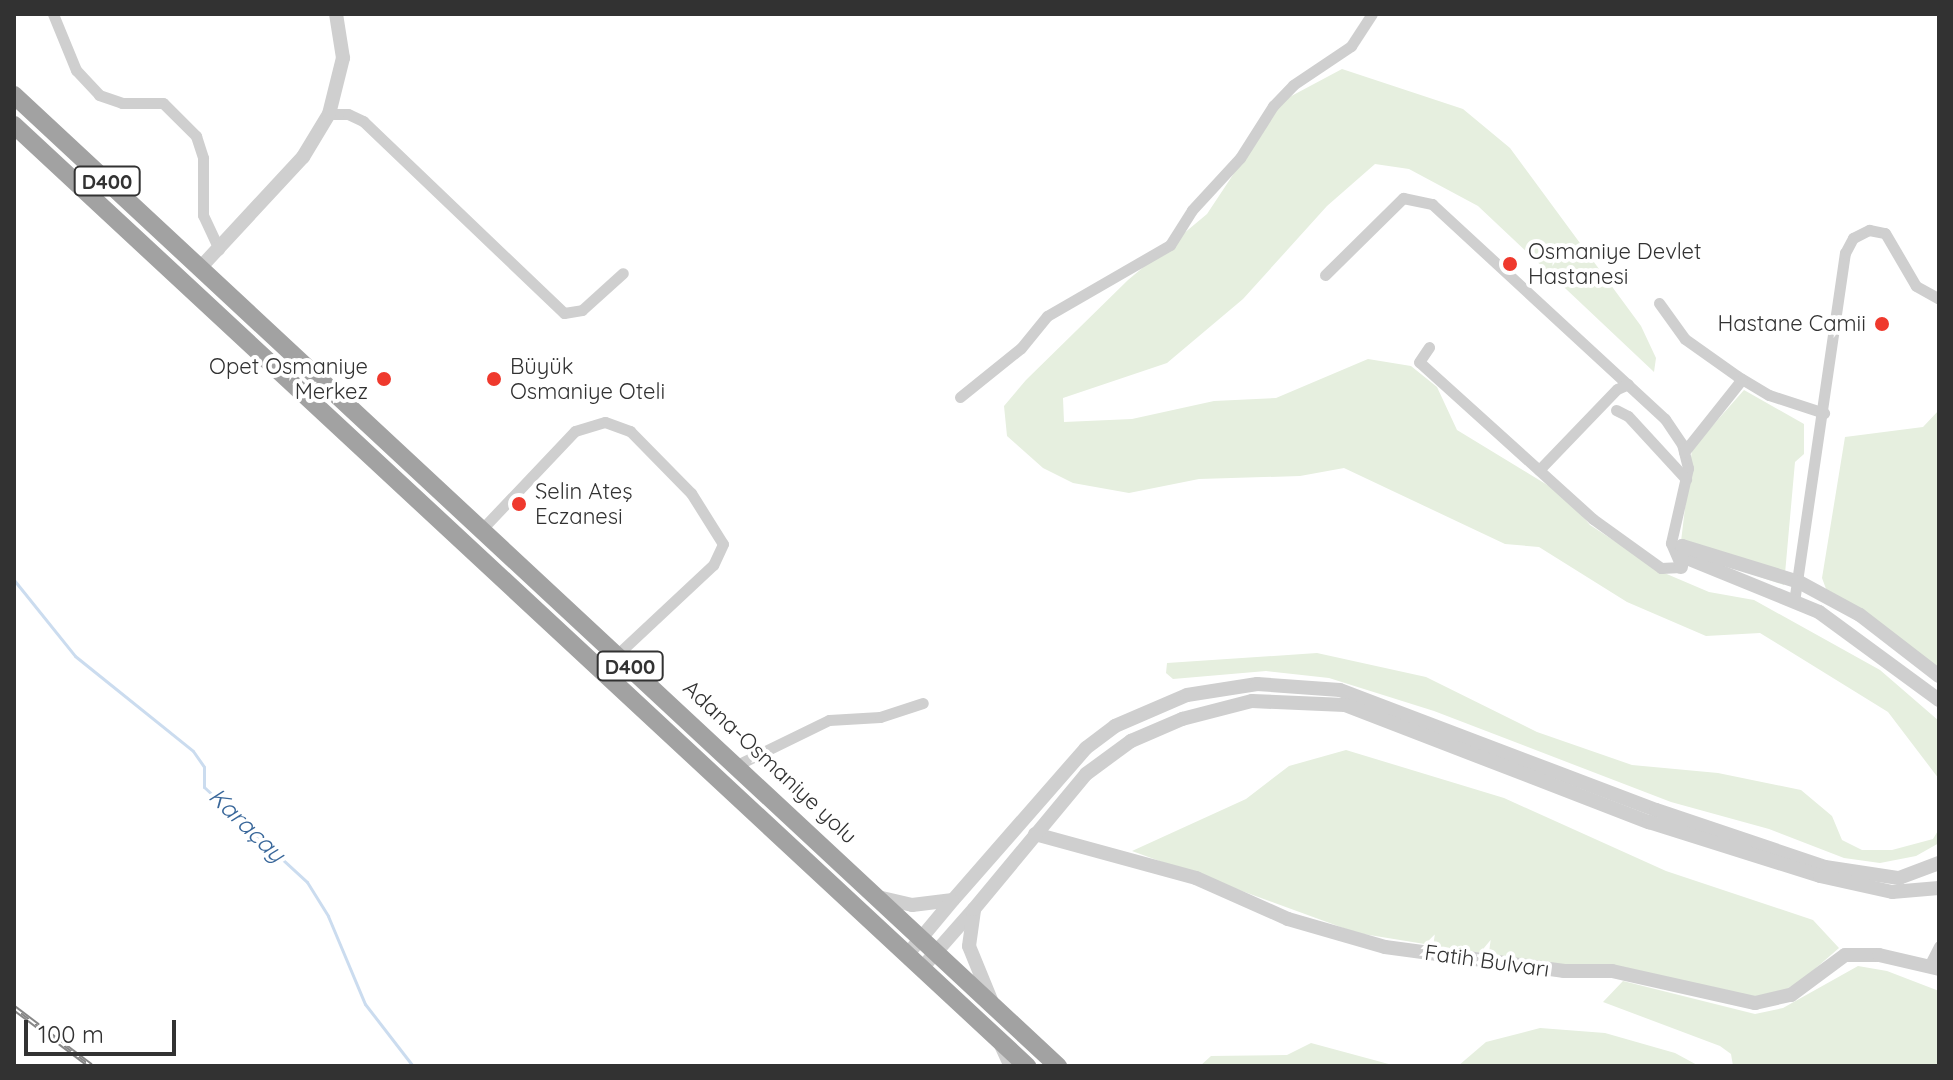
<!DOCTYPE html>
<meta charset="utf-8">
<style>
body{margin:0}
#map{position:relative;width:1953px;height:1080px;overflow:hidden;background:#fff;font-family:Quicksand,sans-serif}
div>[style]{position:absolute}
.green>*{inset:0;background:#e6efdf}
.stream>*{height:3px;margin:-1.5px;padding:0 1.5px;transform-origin:1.5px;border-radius:1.5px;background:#cbdcef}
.minor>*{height:11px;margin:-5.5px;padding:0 5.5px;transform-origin:5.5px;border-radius:5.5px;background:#cfcfcf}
.tertiary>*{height:14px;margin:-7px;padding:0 7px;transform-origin:7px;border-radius:7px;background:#cfcfcf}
.trunk>*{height:18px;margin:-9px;padding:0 9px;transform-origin:9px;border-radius:9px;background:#a2a2a2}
.rail>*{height:6px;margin-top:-3px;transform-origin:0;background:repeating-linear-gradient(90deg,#fff 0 9px,#878787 0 18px);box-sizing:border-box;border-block:2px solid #878787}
.dots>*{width:22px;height:22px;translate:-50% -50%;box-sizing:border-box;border:4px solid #fff;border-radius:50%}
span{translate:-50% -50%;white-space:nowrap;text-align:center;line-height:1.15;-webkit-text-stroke:8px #fff;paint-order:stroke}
.shield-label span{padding:2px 6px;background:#fff;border:2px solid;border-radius:6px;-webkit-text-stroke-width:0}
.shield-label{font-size:20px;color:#323232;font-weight:700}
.poi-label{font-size:22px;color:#323232}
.left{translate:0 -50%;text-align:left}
.right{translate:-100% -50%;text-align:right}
.street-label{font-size:22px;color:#323232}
.water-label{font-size:24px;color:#39679a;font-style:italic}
.frame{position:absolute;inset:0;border:16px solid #323232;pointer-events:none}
.scale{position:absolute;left:24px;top:1020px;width:152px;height:36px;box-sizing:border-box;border:4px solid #323232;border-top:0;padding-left:10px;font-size:24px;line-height:28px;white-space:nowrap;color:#323232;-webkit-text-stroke:6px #fff;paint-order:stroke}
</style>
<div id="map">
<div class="green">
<div style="clip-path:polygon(1342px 69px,1463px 109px,1510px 148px,1641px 326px,1656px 358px,1654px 372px,1478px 206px,1409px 169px,1375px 164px,1327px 206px,1243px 299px,1167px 363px,1063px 398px,1064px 422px,1132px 419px,1214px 401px,1276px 398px,1368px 359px,1411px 366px,1437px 387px,1457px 430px,1567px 497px,1590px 525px,1662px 572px,1709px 592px,1754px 600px,1880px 670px,1939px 721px,1939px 779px,1888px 712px,1760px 633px,1706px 636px,1627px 602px,1539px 547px,1505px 544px,1344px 468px,1300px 476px,1199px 479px,1129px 493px,1073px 483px,1043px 468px,1007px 436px,1004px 406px,1026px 380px,1128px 280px,1207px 214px,1282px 101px)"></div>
<div style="clip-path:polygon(1744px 390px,1804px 424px,1804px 454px,1795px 462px,1784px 585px,1680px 550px,1692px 449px)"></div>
<div style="clip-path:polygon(1939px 410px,1939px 671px,1829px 597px,1822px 578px,1845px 437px,1923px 427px)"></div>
<div style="clip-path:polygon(1317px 653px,1426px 677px,1537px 732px,1632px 765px,1718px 773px,1801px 790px,1832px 816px,1842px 840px,1862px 850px,1892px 850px,1933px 839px,1939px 829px,1939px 843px,1916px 856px,1880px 863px,1844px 858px,1769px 829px,1671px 802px,1434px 711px,1329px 678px,1266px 671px,1173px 679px,1166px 673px,1167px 663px)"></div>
<div style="clip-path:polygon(1346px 750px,1504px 798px,1666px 871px,1813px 920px,1839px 948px,1801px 981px,1767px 1000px,1357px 933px,1132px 851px,1246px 799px,1289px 766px)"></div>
<div style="clip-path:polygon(1858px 966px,1887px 971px,1939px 991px,1939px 1066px,1733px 1066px,1731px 1054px,1720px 1046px,1603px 1002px,1623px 981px,1755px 1014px,1783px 1008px)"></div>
<div style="clip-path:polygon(1540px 1028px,1605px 1033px,1675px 1053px,1699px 1066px,1458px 1066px,1486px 1042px)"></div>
<div style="clip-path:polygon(1311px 1043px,1396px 1066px,1200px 1066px,1211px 1056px,1287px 1055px)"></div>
</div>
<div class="stream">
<div style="left:14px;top:580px;width:97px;rotate:51.2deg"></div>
<div style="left:75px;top:656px;width:151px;rotate:38.8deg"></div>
<div style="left:193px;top:751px;width:19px;rotate:55deg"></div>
<div style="left:204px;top:767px;width:20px;rotate:90deg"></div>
<div style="left:204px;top:787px;width:140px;rotate:42.7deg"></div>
<div style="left:307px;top:882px;width:40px;rotate:58deg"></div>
<div style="left:328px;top:916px;width:95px;rotate:67.2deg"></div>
<div style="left:365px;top:1004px;width:78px;rotate:52.3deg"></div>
</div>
<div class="minor">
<div style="left:53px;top:14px;width:61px;rotate:67.7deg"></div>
<div style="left:76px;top:70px;width:34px;rotate:47deg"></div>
<div style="left:99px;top:95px;width:24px;rotate:19deg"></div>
<div style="left:122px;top:103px;width:41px"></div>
<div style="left:163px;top:103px;width:47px;rotate:45deg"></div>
<div style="left:196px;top:136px;width:23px;rotate:72deg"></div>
<div style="left:203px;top:158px;width:57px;rotate:90deg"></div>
<div style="left:203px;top:215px;width:38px;rotate:65deg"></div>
<div style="left:329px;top:114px;width:19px"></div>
<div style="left:348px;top:114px;width:17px;rotate:25deg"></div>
<div style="left:363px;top:121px;width:278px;rotate:43.7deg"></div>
<div style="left:564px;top:313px;width:18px;rotate:-9deg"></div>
<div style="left:582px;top:310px;width:55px;rotate:-42.1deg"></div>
<div style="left:1325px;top:275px;width:110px;rotate:-44.6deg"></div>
<div style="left:1403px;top:198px;width:30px;rotate:12deg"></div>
<div style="left:1432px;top:204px;width:317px;rotate:42.7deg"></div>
<div style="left:1665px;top:419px;width:30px;rotate:56deg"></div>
<div style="left:1682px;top:444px;width:25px;rotate:76deg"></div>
<div style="left:1688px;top:468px;width:77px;rotate:102.8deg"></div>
<div style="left:1671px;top:543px;width:26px;rotate:67deg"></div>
<div style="left:1681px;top:567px;width:20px;rotate:177deg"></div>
<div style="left:1661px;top:568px;width:84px;rotate:-144.2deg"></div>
<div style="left:1593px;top:519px;width:234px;rotate:-137.9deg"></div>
<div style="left:1419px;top:362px;width:18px;rotate:-56deg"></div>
<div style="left:1659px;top:303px;width:44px;rotate:54.2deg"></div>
<div style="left:1685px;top:339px;width:64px;rotate:35.4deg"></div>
<div style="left:1737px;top:376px;width:37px;rotate:31deg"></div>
<div style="left:1769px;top:395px;width:58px;rotate:18.1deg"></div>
<div style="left:960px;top:397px;width:78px;rotate:-38.8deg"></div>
<div style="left:1021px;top:348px;width:41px;rotate:-50.9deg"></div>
<div style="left:1047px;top:316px;width:142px;rotate:-30deg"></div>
<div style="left:1170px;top:245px;width:41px;rotate:-57.8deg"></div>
<div style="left:1192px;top:210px;width:71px;rotate:-47.3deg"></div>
<div style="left:1240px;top:158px;width:62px;rotate:-57.6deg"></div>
<div style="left:1273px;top:106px;width:29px;rotate:-46deg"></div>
<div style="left:1293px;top:85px;width:70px;rotate:-33.9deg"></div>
<div style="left:1351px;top:46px;width:38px;rotate:-57deg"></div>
<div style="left:1616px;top:410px;width:13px;rotate:27deg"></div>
<div style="left:1628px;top:416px;width:86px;rotate:47.4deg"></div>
<div style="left:1684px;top:452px;width:93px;rotate:-51.5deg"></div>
<div style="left:1539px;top:470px;width:112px;rotate:-46.1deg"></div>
<div style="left:1617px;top:389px;width:12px;rotate:-24deg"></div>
<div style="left:482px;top:529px;width:135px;rotate:-46.5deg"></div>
<div style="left:575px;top:431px;width:31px;rotate:-17deg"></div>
<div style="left:605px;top:422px;width:27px;rotate:20deg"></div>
<div style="left:630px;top:431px;width:87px;rotate:45.5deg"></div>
<div style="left:691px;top:493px;width:60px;rotate:57.9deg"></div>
<div style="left:723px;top:544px;width:23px;rotate:115deg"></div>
<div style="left:713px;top:565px;width:130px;rotate:136.9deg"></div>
<div style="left:1794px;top:602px;width:353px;rotate:-81.7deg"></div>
<div style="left:1845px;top:253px;width:17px;rotate:-62deg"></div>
<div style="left:1853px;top:238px;width:18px;rotate:-27deg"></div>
<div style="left:1869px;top:230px;width:16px;rotate:11deg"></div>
<div style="left:1885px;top:233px;width:61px;rotate:59.7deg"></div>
<div style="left:1916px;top:286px;width:26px;rotate:29deg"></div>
<div style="left:737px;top:765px;width:102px;rotate:-26.1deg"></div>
<div style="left:829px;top:720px;width:51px;rotate:-3.4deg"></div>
<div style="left:880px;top:717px;width:45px;rotate:-18deg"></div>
<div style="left:1930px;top:964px;width:20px;rotate:-63deg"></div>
<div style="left:999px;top:1045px;width:23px;rotate:65deg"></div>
</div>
<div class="tertiary">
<div style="left:201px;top:267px;width:150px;rotate:-47.2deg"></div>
<div style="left:303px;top:157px;width:50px;rotate:-58.8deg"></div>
<div style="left:329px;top:114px;width:58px;rotate:-76deg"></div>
<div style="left:343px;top:58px;width:45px;rotate:-99deg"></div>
<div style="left:1681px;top:563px;width:7px;rotate:-82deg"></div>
<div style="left:1682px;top:556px;width:148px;rotate:22.2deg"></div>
<div style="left:1819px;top:612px;width:149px;rotate:36.3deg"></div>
<div style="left:1681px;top:567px;width:21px;rotate:-87deg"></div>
<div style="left:1682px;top:546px;width:122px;rotate:17.1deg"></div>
<div style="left:1799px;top:582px;width:69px;rotate:28.4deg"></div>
<div style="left:1860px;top:615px;width:100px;rotate:37.7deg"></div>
<div style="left:1035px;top:834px;width:167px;rotate:15.3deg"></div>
<div style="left:1196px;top:878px;width:101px;rotate:24deg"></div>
<div style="left:1288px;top:919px;width:101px;rotate:16.1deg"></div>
<div style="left:1385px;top:947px;width:181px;rotate:7.6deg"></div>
<div style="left:1564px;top:971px;width:48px"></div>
<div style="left:1612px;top:971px;width:147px;rotate:12.6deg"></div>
<div style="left:1755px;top:1003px;width:37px;rotate:-13deg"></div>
<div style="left:1791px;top:995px;width:67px;rotate:-36.5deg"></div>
<div style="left:1845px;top:955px;width:34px"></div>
<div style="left:1879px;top:955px;width:62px;rotate:13.1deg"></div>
<div style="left:882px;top:898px;width:31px;rotate:13deg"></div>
<div style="left:912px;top:905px;width:41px;rotate:-7deg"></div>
<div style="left:953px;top:900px;width:202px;rotate:-48.8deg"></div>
<div style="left:1086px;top:748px;width:36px;rotate:-37deg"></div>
<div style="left:1115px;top:726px;width:78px;rotate:-23.3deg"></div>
<div style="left:1187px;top:695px;width:71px;rotate:-8.9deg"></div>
<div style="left:1257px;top:684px;width:83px;rotate:4.1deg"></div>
<div style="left:1340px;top:690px;width:338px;rotate:20.8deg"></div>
<div style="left:1656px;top:810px;width:178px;rotate:18.6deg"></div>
<div style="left:1825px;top:867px;width:75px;rotate:8.5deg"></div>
<div style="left:1899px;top:878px;width:43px;rotate:-20.6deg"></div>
<div style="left:907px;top:955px;width:70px;rotate:-50.2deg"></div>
<div style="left:922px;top:968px;width:79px;rotate:-48.6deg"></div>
<div style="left:991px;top:1000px;width:58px;rotate:-112.2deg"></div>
<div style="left:969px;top:946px;width:37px;rotate:-82deg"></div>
<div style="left:974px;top:909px;width:175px;rotate:-50.3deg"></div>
<div style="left:1086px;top:774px;width:56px;rotate:-36.3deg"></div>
<div style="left:1131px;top:741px;width:56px;rotate:-23.3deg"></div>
<div style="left:1182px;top:719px;width:72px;rotate:-14.4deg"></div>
<div style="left:1252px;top:701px;width:93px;rotate:2.5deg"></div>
<div style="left:1345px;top:705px;width:326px;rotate:21.1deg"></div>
<div style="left:1649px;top:822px;width:179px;rotate:17.5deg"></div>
<div style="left:1820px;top:876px;width:74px;rotate:12.5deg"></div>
<div style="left:1892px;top:892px;width:47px;rotate:-4.9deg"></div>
</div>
<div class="trunk">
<div style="left:14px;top:95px;width:1426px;rotate:42.93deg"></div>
<div style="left:14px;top:125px;width:1383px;rotate:42.89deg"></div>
</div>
<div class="rail">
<div style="left:14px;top:1008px;width:96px;rotate:37deg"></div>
</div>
<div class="dots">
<div style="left:1510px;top:264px;background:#ef392d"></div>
<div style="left:1882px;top:324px;background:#ef392d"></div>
<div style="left:384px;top:379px;background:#ef392d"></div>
<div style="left:494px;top:379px;background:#ef392d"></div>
<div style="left:519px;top:504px;background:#ef392d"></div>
</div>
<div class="shield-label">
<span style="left:107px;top:181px">D400</span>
<span style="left:630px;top:666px">D400</span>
</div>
<div class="poi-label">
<span class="left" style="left:1528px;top:264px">Osmaniye Devlet<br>Hastanesi</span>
<span class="right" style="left:1866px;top:324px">Hastane Camii</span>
<span class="right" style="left:368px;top:379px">Opet Osmaniye<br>Merkez</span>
<span class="left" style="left:510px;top:379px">Büyük<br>Osmaniye Oteli</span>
<span class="left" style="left:535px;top:504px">Selin Ateş<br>Eczanesi</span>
</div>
<div class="street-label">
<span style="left:770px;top:762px;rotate:43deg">Adana-Osmaniye yolu</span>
<span style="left:1487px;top:961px;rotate:8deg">Fatih Bulvarı</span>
</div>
<div class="water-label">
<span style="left:247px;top:825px;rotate:44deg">Karaçay</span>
</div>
<div class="frame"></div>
<div class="scale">100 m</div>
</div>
